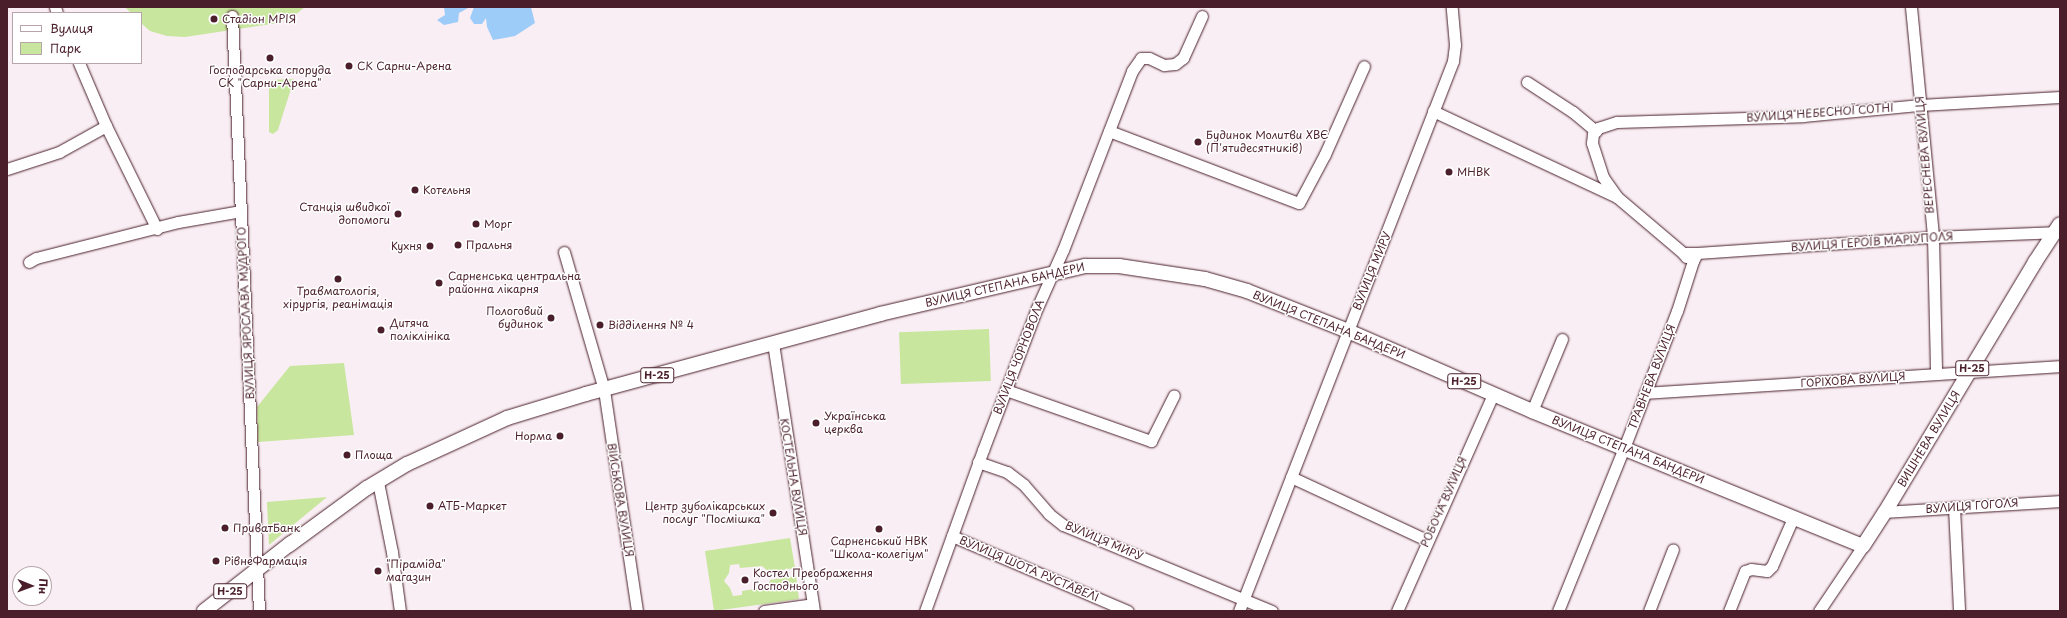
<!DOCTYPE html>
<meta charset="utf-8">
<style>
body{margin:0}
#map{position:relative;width:2067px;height:618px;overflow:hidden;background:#f9eef3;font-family:"Playpen Sans",sans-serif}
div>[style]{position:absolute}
.green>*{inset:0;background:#c8e69e;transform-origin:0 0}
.water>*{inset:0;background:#9eccf9}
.roads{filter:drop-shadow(0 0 1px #4a1f2b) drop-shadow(0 0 1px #4a1f2b)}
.minor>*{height:11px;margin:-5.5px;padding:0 5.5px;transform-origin:5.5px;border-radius:5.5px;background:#fff}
.major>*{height:14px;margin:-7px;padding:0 7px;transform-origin:7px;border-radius:7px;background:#fff}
.dots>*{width:11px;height:11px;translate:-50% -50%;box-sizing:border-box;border:2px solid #fff;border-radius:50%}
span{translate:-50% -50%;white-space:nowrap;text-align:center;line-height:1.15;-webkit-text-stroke:3px #fff;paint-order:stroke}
.shield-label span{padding:1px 3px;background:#fff;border:1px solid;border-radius:3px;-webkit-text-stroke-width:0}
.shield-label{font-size:10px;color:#4a1f2b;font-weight:700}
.poi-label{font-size:11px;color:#4a1f2b}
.left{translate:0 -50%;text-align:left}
.right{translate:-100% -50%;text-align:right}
.street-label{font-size:11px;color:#4a1f2b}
.frame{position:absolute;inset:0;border:8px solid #4a1f2b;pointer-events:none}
.legend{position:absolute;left:12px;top:12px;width:130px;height:52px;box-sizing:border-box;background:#fff;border:1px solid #b7a5aa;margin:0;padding:5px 7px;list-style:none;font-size:12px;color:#4a1f2b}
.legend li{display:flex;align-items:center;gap:8px;height:20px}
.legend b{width:20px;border:1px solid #b7a5aa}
.north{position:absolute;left:12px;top:566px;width:40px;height:40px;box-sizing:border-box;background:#fff;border:1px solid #b7a5aa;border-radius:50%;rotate:91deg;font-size:11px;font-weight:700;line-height:16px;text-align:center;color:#4a1f2b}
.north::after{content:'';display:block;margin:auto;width:14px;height:18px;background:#4a1f2b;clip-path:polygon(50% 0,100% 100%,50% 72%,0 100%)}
</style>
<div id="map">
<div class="green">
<div style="clip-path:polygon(125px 7px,305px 7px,295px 15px,278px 23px,185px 37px,167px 36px,150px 31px,141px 23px,141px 13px,131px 13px)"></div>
<div style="clip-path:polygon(294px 79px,278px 130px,273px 134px,269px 132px,269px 80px)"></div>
<div style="left:989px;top:329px;width:52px;height:90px;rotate:88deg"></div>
<div style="clip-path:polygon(344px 363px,354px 435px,258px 442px,257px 407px,290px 366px)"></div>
<div style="clip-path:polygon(327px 497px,269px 545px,267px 502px)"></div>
<div style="clip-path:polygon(790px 538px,795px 568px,769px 572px,762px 566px,740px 568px,739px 564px,730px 565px,729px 573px,724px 581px,730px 588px,733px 596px,742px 595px,742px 591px,768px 587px,770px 580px,796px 576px,799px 599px,714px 611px,705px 551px)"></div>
</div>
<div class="water">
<div style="clip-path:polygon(444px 7px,470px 7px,459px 13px,458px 22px,444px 25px,437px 20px,445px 15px)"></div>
<div style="clip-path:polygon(474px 7px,531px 7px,535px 23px,515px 36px,493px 40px,487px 27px,486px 18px,482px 24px,474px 24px,470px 18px)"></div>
</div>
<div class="roads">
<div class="minor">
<div style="left:55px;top:7px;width:6px;rotate:72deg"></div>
<div style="left:1911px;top:7px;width:231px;rotate:84.5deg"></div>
<div style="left:1933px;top:237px;width:137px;rotate:88.7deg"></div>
<div style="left:232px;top:16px;width:596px;rotate:87.4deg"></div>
<div style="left:79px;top:63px;width:69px;rotate:66.8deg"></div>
<div style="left:106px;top:126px;width:115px;rotate:63.7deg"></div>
<div style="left:1527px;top:82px;width:55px;rotate:33.1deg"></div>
<div style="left:1573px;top:112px;width:30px;rotate:40deg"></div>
<div style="left:1433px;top:111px;width:203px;rotate:25.1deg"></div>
<div style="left:1617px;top:197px;width:87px;rotate:40.3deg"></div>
<div style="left:1683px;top:253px;width:5px;rotate:53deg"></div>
<div style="left:1109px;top:131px;width:203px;rotate:20.8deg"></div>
<div style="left:1299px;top:203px;width:55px;rotate:-62deg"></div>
<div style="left:1325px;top:154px;width:96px;rotate:-66.1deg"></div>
<div style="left:7px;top:169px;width:55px;rotate:-18.1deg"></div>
<div style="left:59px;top:152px;width:54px;rotate:-29deg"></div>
<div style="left:1617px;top:197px;width:24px;rotate:-125deg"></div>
<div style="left:1603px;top:177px;width:36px;rotate:-108deg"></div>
<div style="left:1592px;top:143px;width:9px;rotate:-84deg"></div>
<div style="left:1593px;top:134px;width:8px;rotate:-50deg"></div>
<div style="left:1598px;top:128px;width:20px;rotate:-18deg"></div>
<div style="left:1617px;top:122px;width:186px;rotate:-1.8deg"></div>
<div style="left:1803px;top:116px;width:118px;rotate:-5.4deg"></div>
<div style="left:1920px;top:105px;width:140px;rotate:-3.3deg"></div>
<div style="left:564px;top:252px;width:144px;rotate:73.8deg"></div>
<div style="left:604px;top:390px;width:223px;rotate:81.5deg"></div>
<div style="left:1683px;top:253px;width:14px"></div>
<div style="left:1697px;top:253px;width:237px;rotate:-3.9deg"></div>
<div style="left:1933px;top:237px;width:127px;rotate:-2.3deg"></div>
<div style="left:29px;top:262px;width:8px;rotate:-30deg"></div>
<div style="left:36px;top:258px;width:146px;rotate:-14.2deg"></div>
<div style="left:178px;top:222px;width:64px;rotate:-9.9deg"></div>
<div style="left:773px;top:343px;width:271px;rotate:81.3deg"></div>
<div style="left:1006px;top:390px;width:154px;rotate:19.4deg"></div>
<div style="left:1151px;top:441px;width:51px;rotate:-63.4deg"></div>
<div style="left:1645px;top:393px;width:416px;rotate:-3.7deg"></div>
<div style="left:1532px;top:411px;width:78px;rotate:-67.4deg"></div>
<div style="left:978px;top:462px;width:31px;rotate:19deg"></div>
<div style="left:1007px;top:472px;width:21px;rotate:37deg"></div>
<div style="left:1024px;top:485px;width:38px;rotate:49deg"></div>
<div style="left:1049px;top:514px;width:18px;rotate:38deg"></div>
<div style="left:1063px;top:525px;width:226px;rotate:22.4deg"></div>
<div style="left:1291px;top:477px;width:150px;rotate:24.9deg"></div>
<div style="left:378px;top:482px;width:71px;rotate:78.7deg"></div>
<div style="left:392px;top:552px;width:60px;rotate:82.3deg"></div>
<div style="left:1954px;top:507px;width:104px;rotate:87.2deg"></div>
<div style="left:1885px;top:512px;width:175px;rotate:-3.6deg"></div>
<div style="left:952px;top:536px;width:191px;rotate:23.1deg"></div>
<div style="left:764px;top:611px;width:49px;rotate:-8.1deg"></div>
<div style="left:925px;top:611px;width:171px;rotate:-70.2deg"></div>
<div style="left:983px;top:450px;width:152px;rotate:-69.2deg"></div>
<div style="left:1037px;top:308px;width:64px;rotate:-65.9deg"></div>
<div style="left:1063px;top:250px;width:192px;rotate:-68.9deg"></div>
<div style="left:1132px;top:71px;width:16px;rotate:-55deg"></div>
<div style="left:1141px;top:58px;width:8px"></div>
<div style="left:1149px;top:58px;width:17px;rotate:25deg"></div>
<div style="left:1164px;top:65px;width:11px;rotate:-5deg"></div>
<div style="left:1175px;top:64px;width:10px;rotate:-37deg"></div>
<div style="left:1183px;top:58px;width:46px;rotate:-65.7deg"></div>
<div style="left:1239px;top:611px;width:590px;rotate:-68.74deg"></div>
<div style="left:1453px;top:61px;width:16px;rotate:-83deg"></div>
<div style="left:1455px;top:45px;width:38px;rotate:-95deg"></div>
<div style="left:1397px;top:611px;width:237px;rotate:-66.1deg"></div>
<div style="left:1558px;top:611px;width:176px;rotate:-68deg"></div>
<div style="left:1624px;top:448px;width:147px;rotate:-68.9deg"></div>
<div style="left:1677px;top:311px;width:52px;rotate:-72.3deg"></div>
<div style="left:1693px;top:261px;width:9px;rotate:-63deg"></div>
<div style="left:1649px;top:611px;width:66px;rotate:-68.8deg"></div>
<div style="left:1729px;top:611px;width:43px;rotate:-68.2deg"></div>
<div style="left:1745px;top:571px;width:6px;rotate:-18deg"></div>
<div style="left:1751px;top:569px;width:16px;rotate:7deg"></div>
<div style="left:1767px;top:571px;width:7px;rotate:-45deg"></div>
<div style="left:1772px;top:566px;width:52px;rotate:-66.4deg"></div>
<div style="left:1819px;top:611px;width:78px;rotate:-55.9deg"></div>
</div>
<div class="major">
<div style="left:289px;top:545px;width:97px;rotate:-36.2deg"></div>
<div style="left:367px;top:488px;width:47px;rotate:-31deg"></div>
<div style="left:407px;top:464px;width:110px;rotate:-24.7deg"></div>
<div style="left:507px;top:418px;width:83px;rotate:-16.9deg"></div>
<div style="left:586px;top:394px;width:305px;rotate:-15.2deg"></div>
<div style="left:880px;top:314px;width:211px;rotate:-13.2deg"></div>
<div style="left:1085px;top:266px;width:34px"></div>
<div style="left:1119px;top:266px;width:87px;rotate:8.6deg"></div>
<div style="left:1205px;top:279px;width:44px;rotate:15.9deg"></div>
<div style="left:1247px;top:291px;width:109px;rotate:21.6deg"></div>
<div style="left:1348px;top:331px;width:201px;rotate:23.5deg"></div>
<div style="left:1532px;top:411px;width:357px;rotate:22.2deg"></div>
<div style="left:1863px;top:546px;width:40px;rotate:-57.1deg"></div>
<div style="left:1885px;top:512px;width:292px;rotate:-59deg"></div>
<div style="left:2035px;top:262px;width:45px;rotate:-56.7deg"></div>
<div style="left:204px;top:611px;width:110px;rotate:-38deg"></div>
</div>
</div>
<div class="dots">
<div style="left:214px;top:19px;background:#4a1f2b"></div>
<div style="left:270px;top:58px;background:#4a1f2b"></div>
<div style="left:349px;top:66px;background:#4a1f2b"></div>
<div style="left:1198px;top:142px;background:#4a1f2b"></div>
<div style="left:1449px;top:172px;background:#4a1f2b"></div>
<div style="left:415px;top:190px;background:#4a1f2b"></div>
<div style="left:398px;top:214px;background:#4a1f2b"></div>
<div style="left:476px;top:224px;background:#4a1f2b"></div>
<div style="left:458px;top:245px;background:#4a1f2b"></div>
<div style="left:430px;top:246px;background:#4a1f2b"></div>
<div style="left:338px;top:279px;background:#4a1f2b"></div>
<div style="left:439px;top:283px;background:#4a1f2b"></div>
<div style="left:551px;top:318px;background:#4a1f2b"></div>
<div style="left:600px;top:325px;background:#4a1f2b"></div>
<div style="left:381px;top:330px;background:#4a1f2b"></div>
<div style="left:816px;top:423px;background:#4a1f2b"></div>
<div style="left:560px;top:436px;background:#4a1f2b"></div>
<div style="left:347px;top:455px;background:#4a1f2b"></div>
<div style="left:430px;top:506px;background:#4a1f2b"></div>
<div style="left:773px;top:513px;background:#4a1f2b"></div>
<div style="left:225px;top:528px;background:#4a1f2b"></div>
<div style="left:879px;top:529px;background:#4a1f2b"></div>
<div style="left:216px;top:561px;background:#4a1f2b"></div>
<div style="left:378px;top:571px;background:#4a1f2b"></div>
<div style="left:745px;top:580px;background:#4a1f2b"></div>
</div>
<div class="shield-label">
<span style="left:1972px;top:368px">Н-25</span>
<span style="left:657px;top:375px">Н-25</span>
<span style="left:1464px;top:381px">Н-25</span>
<span style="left:230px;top:591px">Н-25</span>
</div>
<div class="poi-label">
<span class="left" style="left:222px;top:19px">Стадіон МРІЯ</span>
<span class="left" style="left:357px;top:66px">СК Сарни-Арена</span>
<span style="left:270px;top:77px">Господарська споруда<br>СК "Сарни-Арена"</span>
<span class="left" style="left:1206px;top:142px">Будинок Молитви ХВЄ<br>(П'ятидесятників)</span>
<span class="left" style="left:1457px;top:172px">МНВК</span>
<span class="left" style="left:423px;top:190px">Котельня</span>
<span class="right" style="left:390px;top:214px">Станція швидкої<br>допомоги</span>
<span class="left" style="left:484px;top:224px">Морг</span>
<span class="left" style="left:466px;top:245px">Пральня</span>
<span class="right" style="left:422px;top:246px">Кухня</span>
<span class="left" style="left:448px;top:283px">Сарненська центральна<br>районна лікарня</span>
<span style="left:338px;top:298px">Травматологія,<br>хірургія, реанімація</span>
<span class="right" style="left:543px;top:318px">Пологовий<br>будинок</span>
<span class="left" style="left:390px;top:330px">Дитяча<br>поліклініка</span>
<span class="left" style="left:608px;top:325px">Відділення № 4</span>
<span class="left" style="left:824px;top:423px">Українська<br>церква</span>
<span class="right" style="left:552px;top:436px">Норма</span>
<span class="left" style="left:355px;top:455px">Площа</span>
<span class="left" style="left:438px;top:506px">АТБ-Маркет</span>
<span class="right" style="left:765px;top:513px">Центр зуболікарських<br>послуг "Посмішка"</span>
<span class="left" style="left:233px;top:528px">ПриватБанк</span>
<span style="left:879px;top:548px">Сарненський НВК<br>"Школа-колегіум"</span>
<span class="left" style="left:224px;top:561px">РівнеФармація</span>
<span class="left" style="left:386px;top:571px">"Піраміда"<br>магазин</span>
<span class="left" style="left:753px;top:580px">Костел Преображення<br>Господнього</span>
</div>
<div class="street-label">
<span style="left:1820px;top:113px;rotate:-4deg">ВУЛИЦЯ НЕБЕСНОЇ СОТНІ</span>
<span style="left:1925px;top:155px;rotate:-95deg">ВЕРЕСНЕВА ВУЛИЦЯ</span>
<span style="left:1872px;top:242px;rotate:-4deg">ВУЛИЦЯ ГЕРОЇВ МАРІУПОЛЯ</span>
<span style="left:1372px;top:271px;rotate:-68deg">ВУЛИЦЯ МИРУ</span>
<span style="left:1005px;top:285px;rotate:-13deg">ВУЛИЦЯ СТЕПАНА БАНДЕРИ</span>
<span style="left:246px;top:313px;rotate:-93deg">ВУЛИЦЯ ЯРОСЛАВА МУДРОГО</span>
<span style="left:1329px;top:325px;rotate:22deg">ВУЛИЦЯ СТЕПАНА БАНДЕРИ</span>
<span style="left:1019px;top:357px;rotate:-69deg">ВУЛИЦЯ ЧОРНОВОЛА</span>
<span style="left:1652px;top:377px;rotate:-69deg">ТРАВНЕВА ВУЛИЦЯ</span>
<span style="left:1853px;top:380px;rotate:-4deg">ГОРІХОВА ВУЛИЦЯ</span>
<span style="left:1929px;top:439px;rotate:-59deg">ВИШНЕВА ВУЛИЦЯ</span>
<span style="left:1628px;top:450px;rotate:22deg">ВУЛИЦЯ СТЕПАНА БАНДЕРИ</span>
<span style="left:793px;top:477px;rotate:81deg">КОСТЕЛЬНА ВУЛИЦЯ</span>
<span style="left:620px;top:500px;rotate:81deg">ВІЙСЬКОВА ВУЛИЦЯ</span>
<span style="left:1444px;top:502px;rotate:-66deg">РОБОЧА ВУЛИЦЯ</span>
<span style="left:1972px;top:506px;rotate:-4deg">ВУЛИЦЯ ГОГОЛЯ</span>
<span style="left:1104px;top:541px;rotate:23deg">ВУЛИЦЯ МИРУ</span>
<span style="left:1029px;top:569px;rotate:23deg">ВУЛИЦЯ ШОТА РУСТАВЕЛІ</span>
</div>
<div class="frame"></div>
<ul class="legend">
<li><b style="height:5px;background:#fff"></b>Вулиця</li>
<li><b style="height:11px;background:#c8e69e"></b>Парк</li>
</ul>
<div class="north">Пн</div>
</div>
